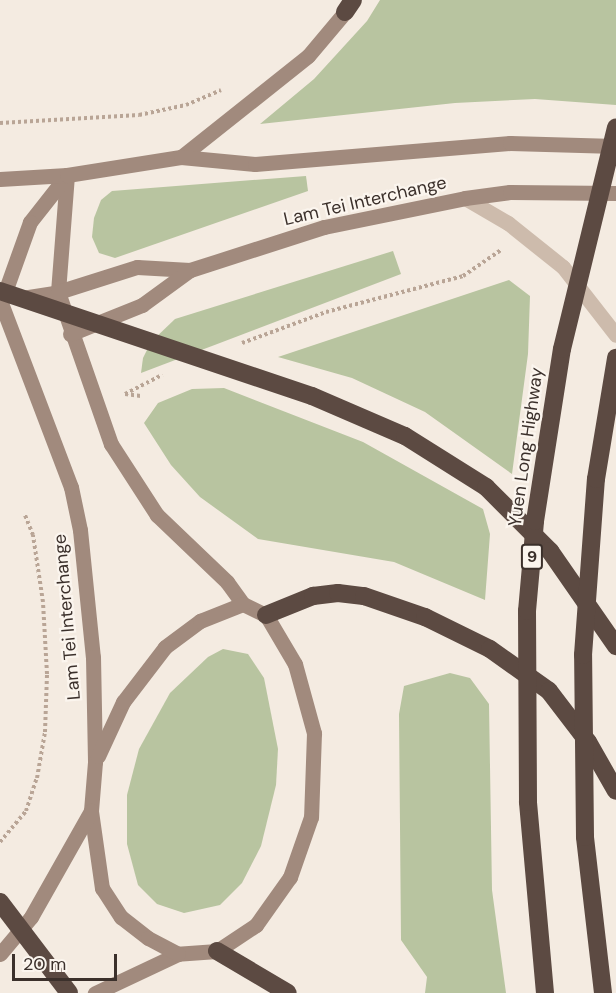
<!DOCTYPE html>
<style>
body{margin:0}
#map{position:relative;width:616px;height:993px;overflow:hidden;background:#f4ebe1;font-family:"DM Sans",sans-serif}
div>[style]{position:absolute}
.green>*{inset:0;background:#b8c4a0}
.path>*{height:4px;margin-top:-2px;transform-origin:0;background:repeating-linear-gradient(90deg,#b9a596 0 3px,transparent 0 6px)}
.street>*{height:15px;margin:-7.5px;padding:0 7.5px;transform-origin:7.5px;border-radius:7.5px;background:#cdbbac}
.secondary>*{height:15px;margin:-7.5px;padding:0 7.5px;transform-origin:7.5px;border-radius:7.5px;background:#a18a7d}
.highway>*{height:18px;margin:-9px;padding:0 9px;transform-origin:9px;border-radius:9px;background:#5c4a42}
.highway-bridge>*{height:18px;margin:-9px;padding:0 9px;transform-origin:9px;border-radius:9px;background:#5c4a42}
span{translate:-50% -50%;white-space:nowrap;text-align:center;line-height:1.15;-webkit-text-stroke:4.5px #fbf5ee;paint-order:stroke}
.shield-label span{padding:2px 4px;background:#fbf5ee;border:2px solid;border-radius:4px;-webkit-text-stroke-width:0}
.shield-label{font-size:16px;color:#3b302b;font-weight:700}
.street-label{font-size:18px;color:#3b302b}
.scale{position:absolute;left:12px;top:954px;width:105px;height:27px;box-sizing:border-box;border:3px solid #3b302b;border-top:0;padding-left:8px;font-size:18px;line-height:21px;white-space:nowrap;color:#3b302b;-webkit-text-stroke:4px #fbf5ee;paint-order:stroke}
</style>
<div id="map">
<div class="green">
<div style="clip-path:polygon(380px 0,616px 0,616px 105px,535px 99px,455px 103px,260px 124px,314px 79px,367px 21px)"></div>
<div style="clip-path:polygon(306px 176px,308px 191px,115px 258px,99px 253px,92px 237px,94px 218px,101px 200px,112px 191px)"></div>
<div style="clip-path:polygon(393px 251px,401px 274px,141px 373px,143px 358px,151px 342px,175px 319px)"></div>
<div style="clip-path:polygon(509px 280px,530px 296px,528px 354px,512px 474px,425px 412px,352px 378px,278px 357px)"></div>
<div style="clip-path:polygon(224px 388px,363px 442px,483px 509px,490px 534px,485px 600px,394px 562px,258px 539px,200px 497px,171px 465px,144px 423px,158px 403px,192px 389px)"></div>
<div style="clip-path:polygon(223px 649px,248px 654px,264px 678px,278px 749px,276px 785px,261px 846px,242px 883px,220px 905px,184px 913px,157px 904px,138px 885px,127px 844px,127px 795px,139px 749px,170px 693px,208px 657px)"></div>
<div style="clip-path:polygon(450px 673px,470px 678px,489px 704px,492px 890px,506px 993px,425px 993px,427px 977px,401px 940px,399px 714px,404px 686px)"></div>
</div>
<div class="path">
<div style="left:0;top:123px;width:139px;rotate:-3.3deg"></div>
<div style="left:139px;top:115px;width:48px;rotate:-12deg"></div>
<div style="left:186px;top:105px;width:38px;rotate:-23deg"></div>
<div style="left:242px;top:343px;width:90px;rotate:-20.3deg"></div>
<div style="left:326px;top:312px;width:142px;rotate:-14.7deg"></div>
<div style="left:463px;top:276px;width:46px;rotate:-34.4deg"></div>
<div style="left:125px;top:394px;width:42px;rotate:-27.2deg"></div>
<div style="left:125px;top:394px;width:16px;rotate:7deg"></div>
<div style="left:0;top:842px;width:40px;rotate:-50deg"></div>
<div style="left:26px;top:811px;width:35px;rotate:-72deg"></div>
<div style="left:37px;top:778px;width:47px;rotate:-80.1deg"></div>
<div style="left:45px;top:732px;width:58px;rotate:-88deg"></div>
<div style="left:47px;top:674px;width:72px;rotate:-93.2deg"></div>
<div style="left:43px;top:602px;width:68px;rotate:-98.5deg"></div>
<div style="left:33px;top:535px;width:22px;rotate:-112deg"></div>
</div>
<div class="street">
<div style="left:465px;top:198px;width:50px;rotate:30.2deg"></div>
<div style="left:508px;top:223px;width:70px;rotate:38.7deg"></div>
<div style="left:563px;top:267px;width:86px;rotate:52.1deg"></div>
</div>
<div class="secondary">
<div style="left:181px;top:157px;width:162px;rotate:-38.5deg"></div>
<div style="left:308px;top:56px;width:57px;rotate:-49.9deg"></div>
<div style="left:67px;top:175px;width:117px;rotate:94.4deg"></div>
<div style="left:58px;top:292px;width:161px;rotate:70.8deg"></div>
<div style="left:111px;top:444px;width:85px;rotate:57.1deg"></div>
<div style="left:157px;top:515px;width:97px;rotate:43.7deg"></div>
<div style="left:227px;top:582px;width:27px;rotate:54deg"></div>
<div style="left:243px;top:604px;width:25px;rotate:26deg"></div>
<div style="left:266px;top:615px;width:57px;rotate:59.4deg"></div>
<div style="left:295px;top:664px;width:72px;rotate:74.6deg"></div>
<div style="left:314px;top:733px;width:84px;rotate:92deg"></div>
<div style="left:311px;top:817px;width:64px;rotate:109.3deg"></div>
<div style="left:290px;top:877px;width:59px;rotate:125.3deg"></div>
<div style="left:256px;top:925px;width:47px;rotate:146.3deg"></div>
<div style="left:217px;top:951px;width:39px;rotate:176deg"></div>
<div style="left:178px;top:954px;width:92px;rotate:154.8deg"></div>
<div style="left:67px;top:175px;width:60px;rotate:128.2deg"></div>
<div style="left:30px;top:222px;width:86px;rotate:109.7deg"></div>
<div style="left:1px;top:303px;width:197px;rotate:69.2deg"></div>
<div style="left:71px;top:487px;width:44px;rotate:78.2deg"></div>
<div style="left:80px;top:530px;width:128px;rotate:84.2deg"></div>
<div style="left:93px;top:657px;width:105px;rotate:88.9deg"></div>
<div style="left:95px;top:762px;width:49px;rotate:94.7deg"></div>
<div style="left:91px;top:811px;width:78px;rotate:81.9deg"></div>
<div style="left:102px;top:888px;width:35px;rotate:57deg"></div>
<div style="left:121px;top:917px;width:34px;rotate:38deg"></div>
<div style="left:148px;top:938px;width:34px;rotate:28deg"></div>
<div style="left:0;top:179px;width:67px;rotate:-3.4deg"></div>
<div style="left:67px;top:175px;width:115px;rotate:-9deg"></div>
<div style="left:181px;top:157px;width:74px;rotate:5.4deg"></div>
<div style="left:255px;top:164px;width:256px;rotate:-4.7deg"></div>
<div style="left:510px;top:143px;width:106px;rotate:1.6deg"></div>
<div style="left:22px;top:298px;width:36px;rotate:-9deg"></div>
<div style="left:58px;top:292px;width:83px;rotate:-17.6deg"></div>
<div style="left:137px;top:267px;width:53px;rotate:3.2deg"></div>
<div style="left:190px;top:270px;width:141px;rotate:-17.8deg"></div>
<div style="left:324px;top:227px;width:144px;rotate:-11.6deg"></div>
<div style="left:465px;top:198px;width:45px;rotate:-7.6deg"></div>
<div style="left:510px;top:192px;width:106px;rotate:0.5deg"></div>
<div style="left:70px;top:334px;width:78px;rotate:-21.9deg"></div>
<div style="left:142px;top:305px;width:59px;rotate:-36.1deg"></div>
<div style="left:98px;top:756px;width:60px;rotate:-65.2deg"></div>
<div style="left:123px;top:702px;width:69px;rotate:-52.6deg"></div>
<div style="left:165px;top:647px;width:44px;rotate:-36.6deg"></div>
<div style="left:200px;top:621px;width:46px;rotate:-21.6deg"></div>
<div style="left:0;top:954px;width:48px;rotate:-50deg"></div>
<div style="left:31px;top:917px;width:122px;rotate:-60.5deg"></div>
</div>
<div class="highway">
<div style="left:345px;top:12px;width:14px;rotate:-56deg"></div>
<div style="left:312px;top:396px;width:101px;rotate:23.3deg"></div>
<div style="left:405px;top:436px;width:96px;rotate:32.2deg"></div>
<div style="left:486px;top:487px;width:91px;rotate:45deg"></div>
<div style="left:550px;top:551px;width:116px;rotate:55.2deg"></div>
<div style="left:266px;top:615px;width:51px;rotate:-22deg"></div>
<div style="left:313px;top:596px;width:25px;rotate:-7deg"></div>
<div style="left:338px;top:593px;width:26px;rotate:7deg"></div>
<div style="left:364px;top:596px;width:65px;rotate:19deg"></div>
<div style="left:425px;top:617px;width:72px;rotate:26.2deg"></div>
<div style="left:490px;top:649px;width:72px;rotate:35.4deg"></div>
<div style="left:549px;top:691px;width:64px;rotate:52.6deg"></div>
<div style="left:588px;top:742px;width:56px;rotate:60.3deg"></div>
<div style="left:217px;top:951px;width:82px;rotate:30.6deg"></div>
</div>
<div class="highway-bridge">
<div style="left:0;top:291px;width:329px;rotate:18.6deg"></div>
<div style="left:0;top:902px;width:114px;rotate:52.8deg"></div>
<div style="left:545px;top:993px;width:192px;rotate:-95.1deg"></div>
<div style="left:528px;top:802px;width:191px;rotate:-90.3deg"></div>
<div style="left:527px;top:611px;width:90px;rotate:-84.9deg"></div>
<div style="left:535px;top:521px;width:174px;rotate:-81.1deg"></div>
<div style="left:562px;top:349px;width:228px;rotate:-76.3deg"></div>
<div style="left:603px;top:993px;width:157px;rotate:-96.6deg"></div>
<div style="left:585px;top:837px;width:182px;rotate:-90.6deg"></div>
<div style="left:583px;top:655px;width:176px;rotate:-85.8deg"></div>
<div style="left:596px;top:479px;width:123px;rotate:-80.6deg"></div>
</div>
<div class="shield-label">
<span style="left:532px;top:557px">9</span>
</div>
<div class="street-label">
<span style="left:365px;top:201px;rotate:-13deg">Lam Tei Interchange</span>
<span style="left:526px;top:447px;rotate:-82deg">Yuen Long Highway</span>
<span style="left:67px;top:617px;rotate:-95deg">Lam Tei Interchange</span>
</div>
<div class="scale">20 m</div>
</div>
